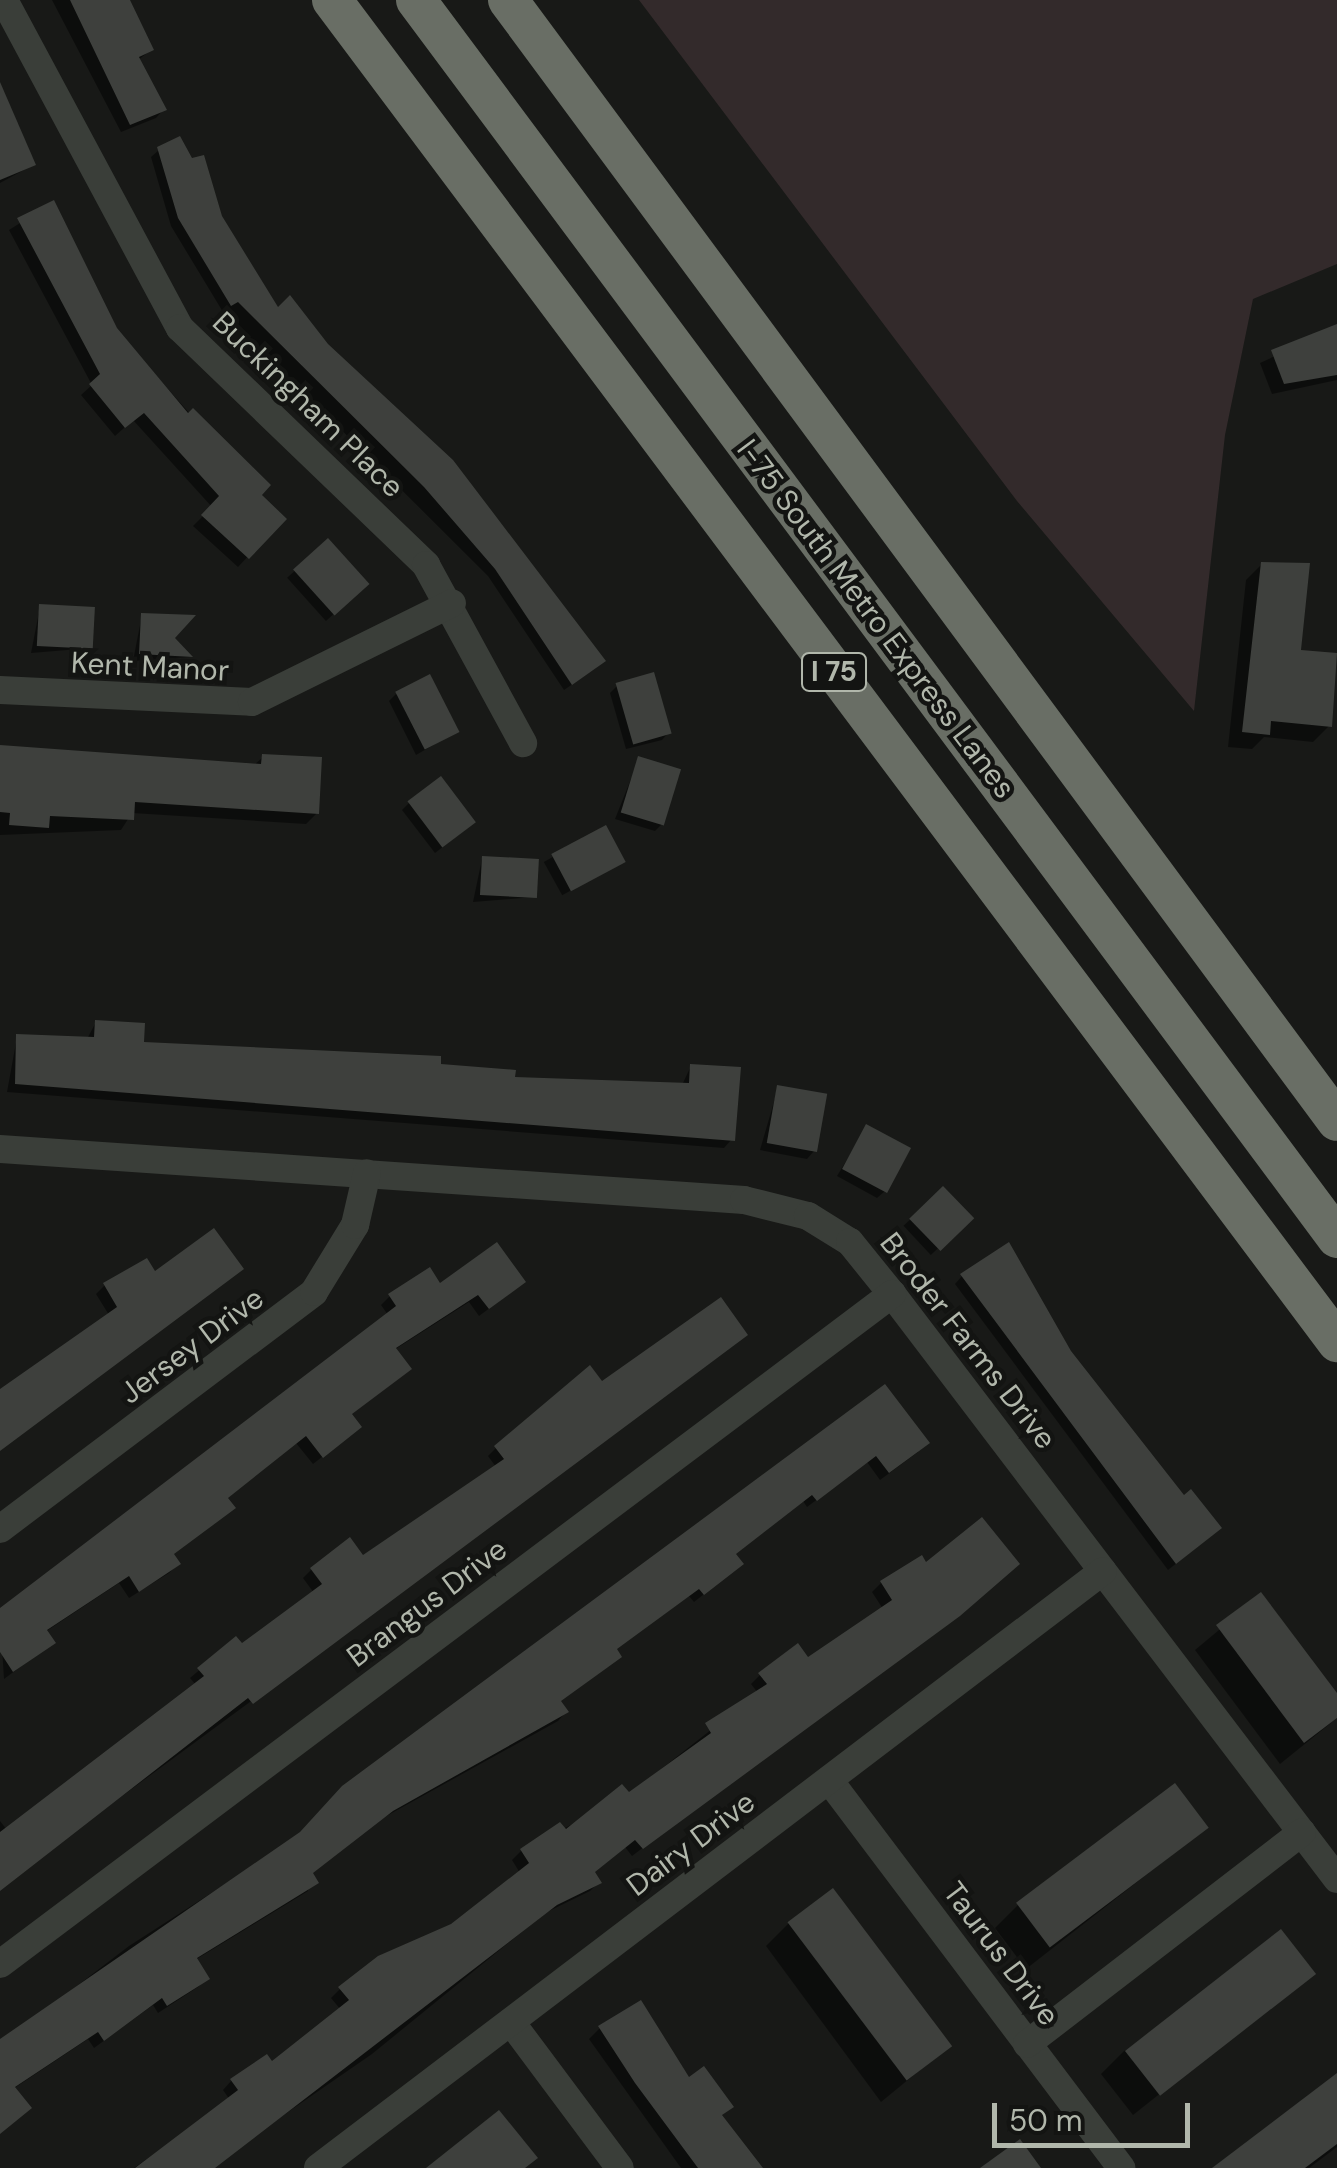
<!DOCTYPE html>
<style>
body{margin:0}
#map{position:relative;width:1337px;height:2168px;overflow:hidden;background:#181917;font-family:"DM Sans",sans-serif}
div>[style]{position:absolute}
.green>*{inset:0;background:#332a2b}
.shadow>*{inset:0;background:#0007;transform-origin:0 0}
.building>*{inset:0;background:#3e403d;transform-origin:0 0}
.minor>*{height:28px;margin:-14px;padding:0 14px;transform-origin:14px;border-radius:14px;background:#3a3e39}
.highway>*{height:40px;margin:-20px;padding:0 20px;transform-origin:20px;border-radius:20px;background:#696e65}
span{translate:-50% -50%;white-space:nowrap;text-align:center;line-height:1.15;-webkit-text-stroke:9px #131412;paint-order:stroke}
.shield-label span{padding:2px 8px;background:#131412;border:2px solid;border-radius:8px;-webkit-text-stroke-width:0}
.shield-label{font-size:28px;color:#b1b7ab;font-weight:700}
.street-label{font-size:30px;color:#b1b7ab}
.scale{position:absolute;left:992px;top:2103px;width:198px;height:45px;box-sizing:border-box;border:5px solid #b1b7ab;border-top:0;padding-left:12px;font-size:30px;line-height:35px;white-space:nowrap;color:#b1b7ab;-webkit-text-stroke:8px #131412;paint-order:stroke}
</style>
<div id="map">
<div class="green">
<div style="clip-path:polygon(639px 0,1337px 0,1337px 264px,1253px 299px,1225px 435px,1194px 711px,1017px 501px)"></div>
</div>
<div class="shadow">
<div style="clip-path:polygon(52px 0,127px 0,151px 50px,138px 60px,164px 109px,156px 118px,121px 132px)"></div>
<div style="clip-path:polygon(0 118px,33px 165px,0 183px)"></div>
<div style="clip-path:polygon(159px 150px,220px 217px,277px 311px,326px 345px,603px 661px,596px 668px,564px 690px,488px 576px,223px 312px,171px 226px,151px 157px)"></div>
<div style="clip-path:polygon(52px 203px,115px 329px,283px 519px,238px 567px,193px 526px,212px 507px,133px 420px,115px 436px,81px 395px,92px 385px,9px 230px)"></div>
<div style="clip-path:polygon(1337px 327px,1337px 380px,1272px 394px,1260px 363px)"></div>
<div style="left:328px;top:541px;width:58px;height:55px;rotate:48deg"></div>
<div style="clip-path:polygon(1262px 564px,1329px 726px,1313px 742px,1264px 737px,1252px 749px,1228px 747px,1246px 580px)"></div>
<div style="clip-path:polygon(40px 607px,91px 648px,31px 653px)"></div>
<div style="clip-path:polygon(142px 615px,171px 638px,190px 657px,133px 661px)"></div>
<div style="clip-path:polygon(617px 686px,669px 732px,662px 740px,626px 749px,610px 693px)"></div>
<div style="clip-path:polygon(396px 694px,456px 732px,416px 755px,389px 701px)"></div>
<div style="clip-path:polygon(0 750px,253px 766px,263px 757px,317px 813px,306px 824px,132px 813px,121px 830px,0 835px)"></div>
<div style="clip-path:polygon(639px 759px,662px 824px,655px 831px,615px 819px)"></div>
<div style="clip-path:polygon(409px 803px,466px 829px,435px 853px,402px 810px)"></div>
<div style="left:605px;top:828px;width:38px;height:70px;rotate:61deg"></div>
<div style="clip-path:polygon(482px 859px,534px 897px,473px 902px)"></div>
<div style="clip-path:polygon(96px 1022px,141px 1045px,512px 1079px,682px 1085px,691px 1066px,732px 1139px,724px 1148px,7px 1092px,17px 1037px,87px 1039px)"></div>
<div style="clip-path:polygon(778px 1088px,814px 1151px,807px 1159px,760px 1150px)"></div>
<div style="clip-path:polygon(867px 1127px,885px 1191px,877px 1198px,837px 1176px)"></div>
<div style="left:943px;top:1189px;width:40px;height:54px;rotate:47deg"></div>
<div style="clip-path:polygon(154px 1275px,0 1451px,0 1395px,109px 1315px,96px 1294px,105px 1285px)"></div>
<div style="clip-path:polygon(962px 1276px,1068px 1353px,1212px 1535px,1168px 1570px,955px 1284px)"></div>
<div style="clip-path:polygon(440px 1286px,514px 1290px,479px 1316px,469px 1302px,394px 1350px,350px 1415px,350px 1435px,313px 1464px,296px 1443px,226px 1499px,172px 1555px,178px 1564px,169px 1573px,129px 1598px,119px 1583px,45px 1632px,52px 1643px,4px 1679px,0 1616px,388px 1315px,381px 1305px,390px 1296px)"></div>
<div style="clip-path:polygon(737px 1343px,0 1886px,0 1821px,7px 1830px,196px 1685px,190px 1678px,236px 1639px,242px 1647px,314px 1593px,303px 1578px,311px 1570px,363px 1559px,496px 1467px,488px 1456px,496px 1448px,602px 1384px)"></div>
<div style="clip-path:polygon(884px 1388px,918px 1452px,880px 1480px,867px 1462px,807px 1507px,803px 1501px,734px 1555px,732px 1572px,694px 1602px,689px 1596px,614px 1650px,559px 1702px,566px 1712px,558px 1721px,381px 1819px,311px 1874px,308px 1891px,195px 1960px,207px 1978px,198px 1987px,158px 2013px,153px 2005px,94px 2048px,88px 2039px,13px 2089px,0 2133px,0 2045px,129px 1946px,300px 1836px)"></div>
<div style="clip-path:polygon(925px 1565px,1008px 1572px,632px 1856px,625px 1847px,592px 1873px,599px 1882px,590px 1891px,545px 1913px,372px 2054px,207px 2168px,134px 2168px,230px 2100px,223px 2090px,232px 2080px,271px 2065px,341px 2010px,331px 1998px,340px 1989px,453px 1926px,520px 1873px,512px 1860px,521px 1851px,628px 1795px,758px 1693px,751px 1684px,760px 1675px,808px 1660px,883px 1609px,872px 1592px,881px 1583px)"></div>
<div style="clip-path:polygon(1261px 1595px,1337px 1697px,1337px 1718px,1280px 1764px,1195px 1650px)"></div>
<div style="clip-path:polygon(1206px 1828px,1026px 1969px,995px 1928px,1018px 1905px)"></div>
<div style="clip-path:polygon(789px 1923px,948px 2047px,881px 2102px,766px 1946px)"></div>
<div style="clip-path:polygon(1312px 1973px,1133px 2115px,1101px 2074px,1124px 2051px)"></div>
<div style="clip-path:polygon(600px 2028px,689px 2080px,758px 2168px,681px 2168px,589px 2039px)"></div>
<div style="clip-path:polygon(1337px 2076px,1337px 2147px,1309px 2168px,1216px 2168px)"></div>
</div>
<div class="building">
<div style="clip-path:polygon(70px 0,130px 0,154px 50px,139px 57px,167px 110px,130px 125px)"></div>
<div style="clip-path:polygon(0 82px,36px 165px,0 180px)"></div>
<div style="clip-path:polygon(180px 136px,192px 158px,204px 155px,222px 216px,278px 307px,290px 295px,328px 344px,453px 460px,606px 661px,572px 685px,495px 569px,424px 487px,238px 302px,231px 306px,178px 218px,157px 147px)"></div>
<div style="clip-path:polygon(54px 200px,117px 328px,188px 413px,193px 408px,271px 485px,262px 495px,287px 519px,249px 559px,201px 515px,219px 496px,144px 413px,125px 428px,89px 384px,100px 374px,17px 218px)"></div>
<div style="clip-path:polygon(1337px 324px,1337px 375px,1284px 384px,1271px 350px)"></div>
<div style="left:328px;top:538px;width:62px;height:47px;rotate:48deg"></div>
<div style="clip-path:polygon(1261px 562px,1310px 563px,1301px 650px,1337px 653px,1332px 727px,1271px 721px,1270px 735px,1242px 732px)"></div>
<div style="left:39px;top:604px;width:56px;height:42px;rotate:3deg"></div>
<div style="clip-path:polygon(141px 613px,196px 615px,175px 638px,193px 657px,139px 654px)"></div>
<div style="left:654px;top:672px;width:64px;height:40px;rotate:74deg"></div>
<div style="left:430px;top:674px;width:65px;height:39px;rotate:63deg"></div>
<div style="clip-path:polygon(0 745px,261px 764px,262px 754px,322px 757px,319px 814px,135px 802px,134px 820px,50px 816px,49px 828px,9px 825px,10px 813px,0 812px)"></div>
<div style="left:638px;top:756px;width:45px;height:59px;rotate:17deg"></div>
<div style="left:441px;top:776px;width:58px;height:42px;rotate:53deg"></div>
<div style="left:606px;top:825px;width:42px;height:62px;rotate:62deg"></div>
<div style="left:482px;top:856px;width:57px;height:39px;rotate:3deg"></div>
<div style="clip-path:polygon(95px 1020px,145px 1023px,144px 1042px,441px 1056px,441px 1064px,516px 1070px,515px 1077px,689px 1083px,690px 1064px,741px 1067px,735px 1141px,15px 1084px,16px 1034px,94px 1037px)"></div>
<div style="left:777px;top:1085px;width:51px;height:59px;rotate:10deg"></div>
<div style="left:866px;top:1124px;width:51px;height:51px;rotate:28deg"></div>
<div style="left:943px;top:1186px;width:45px;height:47px;rotate:46deg"></div>
<div style="clip-path:polygon(214px 1228px,244px 1269px,0 1451px,0 1389px,117px 1307px,103px 1283px,147px 1258px,155px 1271px)"></div>
<div style="clip-path:polygon(497px 1242px,526px 1282px,489px 1309px,478px 1295px,396px 1348px,412px 1369px,352px 1414px,362px 1427px,323px 1458px,306px 1436px,228px 1498px,236px 1508px,174px 1554px,181px 1564px,139px 1592px,129px 1576px,47px 1630px,56px 1643px,13px 1672px,0 1652px,0 1608px,396px 1306px,388px 1294px,430px 1267px,440px 1283px)"></div>
<div style="clip-path:polygon(1009px 1242px,1071px 1351px,1184px 1495px,1191px 1489px,1222px 1528px,1176px 1564px,960px 1274px)"></div>
<div style="clip-path:polygon(721px 1297px,748px 1335px,253px 1704px,248px 1698px,0 1891px,0 1832px,204px 1676px,197px 1668px,236px 1636px,242px 1643px,322px 1584px,310px 1568px,350px 1537px,363px 1555px,504px 1459px,494px 1446px,590px 1365px,602px 1381px)"></div>
<div style="clip-path:polygon(885px 1384px,930px 1443px,889px 1473px,876px 1456px,817px 1501px,812px 1495px,736px 1554px,744px 1564px,704px 1595px,699px 1589px,617px 1649px,622px 1657px,561px 1701px,569px 1712px,393px 1811px,313px 1873px,319px 1883px,197px 1958px,210px 1979px,167px 2006px,162px 1998px,104px 2041px,98px 2032px,15px 2087px,32px 2108px,0 2134px,0 2039px,300px 1832px,342px 1786px)"></div>
<div style="clip-path:polygon(982px 1517px,1020px 1564px,960px 1616px,643px 1849px,635px 1840px,595px 1872px,602px 1883px,557px 1905px,215px 2168px,135px 2168px,238px 2090px,230px 2079px,267px 2054px,272px 2061px,349px 2000px,338px 1987px,378px 1956px,451px 1924px,529px 1863px,520px 1849px,560px 1822px,566px 1829px,622px 1784px,629px 1792px,711px 1733px,705px 1723px,767px 1684px,758px 1673px,798px 1643px,808px 1657px,892px 1600px,880px 1581px,922px 1555px,926px 1562px)"></div>
<div style="clip-path:polygon(1261px 1592px,1337px 1693px,1337px 1718px,1304px 1743px,1216px 1625px)"></div>
<div style="left:1175px;top:1783px;width:56px;height:199px;rotate:53deg"></div>
<div style="left:833px;top:1888px;width:198px;height:57px;rotate:53deg"></div>
<div style="left:1281px;top:1929px;width:57px;height:198px;rotate:52deg"></div>
<div style="clip-path:polygon(641px 2000px,689px 2077px,704px 2066px,734px 2107px,722px 2115px,763px 2168px,698px 2168px,635px 2083px,598px 2026px)"></div>
<div style="clip-path:polygon(1337px 2073px,1337px 2144px,1305px 2168px,1212px 2168px)"></div>
<div style="clip-path:polygon(499px 2110px,538px 2158px,525px 2168px,426px 2168px)"></div>
<div style="clip-path:polygon(1020px 2139px,1041px 2168px,980px 2168px)"></div>
</div>
<div class="minor">
<div style="left:4px;top:0;width:372px;rotate:61.8deg"></div>
<div style="left:180px;top:328px;width:342px;rotate:43.9deg"></div>
<div style="left:426px;top:565px;width:203px;rotate:61.4deg"></div>
<div style="left:0;top:690px;width:252px;rotate:2.7deg"></div>
<div style="left:252px;top:702px;width:223px;rotate:-26.3deg"></div>
<div style="left:0;top:1149px;width:746px;rotate:3.92deg"></div>
<div style="left:744px;top:1200px;width:66px;rotate:14deg"></div>
<div style="left:808px;top:1216px;width:49px;rotate:31.8deg"></div>
<div style="left:850px;top:1242px;width:67px;rotate:51.1deg"></div>
<div style="left:892px;top:1294px;width:735px;rotate:52.74deg"></div>
<div style="left:0;top:1529px;width:393px;rotate:-37deg"></div>
<div style="left:314px;top:1292px;width:79px;rotate:-58.5deg"></div>
<div style="left:355px;top:1225px;width:53px;rotate:-77deg"></div>
<div style="left:829px;top:1780px;width:486px;rotate:53deg"></div>
<div style="left:0;top:1964px;width:1116px;rotate:-36.91deg"></div>
<div style="left:511px;top:2022px;width:182px;rotate:53.3deg"></div>
<div style="left:1027px;top:2044px;width:347px;rotate:-37.6deg"></div>
<div style="left:318px;top:2168px;width:986px;rotate:-37.25deg"></div>
</div>
<div class="highway">
<div style="left:332px;top:0;width:1677px;rotate:53.17deg"></div>
<div style="left:416px;top:0;width:1543px;rotate:53.35deg"></div>
<div style="left:508px;top:0;width:1394px;rotate:53.52deg"></div>
</div>
<div class="shield-label">
<span style="left:834px;top:672px">I 75</span>
</div>
<div class="street-label">
<span style="left:308px;top:405px;rotate:44deg">Buckingham Place</span>
<span style="left:876px;top:619px;rotate:53deg">I-75 South Metro Express Lanes</span>
<span style="left:150px;top:667px;rotate:3deg">Kent Manor</span>
<span style="left:968px;top:1341px;rotate:52deg">Broder Farms Drive</span>
<span style="left:192px;top:1346px;rotate:-37deg">Jersey Drive</span>
<span style="left:427px;top:1603px;rotate:-37deg">Brangus Drive</span>
<span style="left:691px;top:1844px;rotate:-37deg">Dairy Drive</span>
<span style="left:1001px;top:1954px;rotate:53deg">Taurus Drive</span>
</div>
<div class="scale">50 m</div>
</div>
